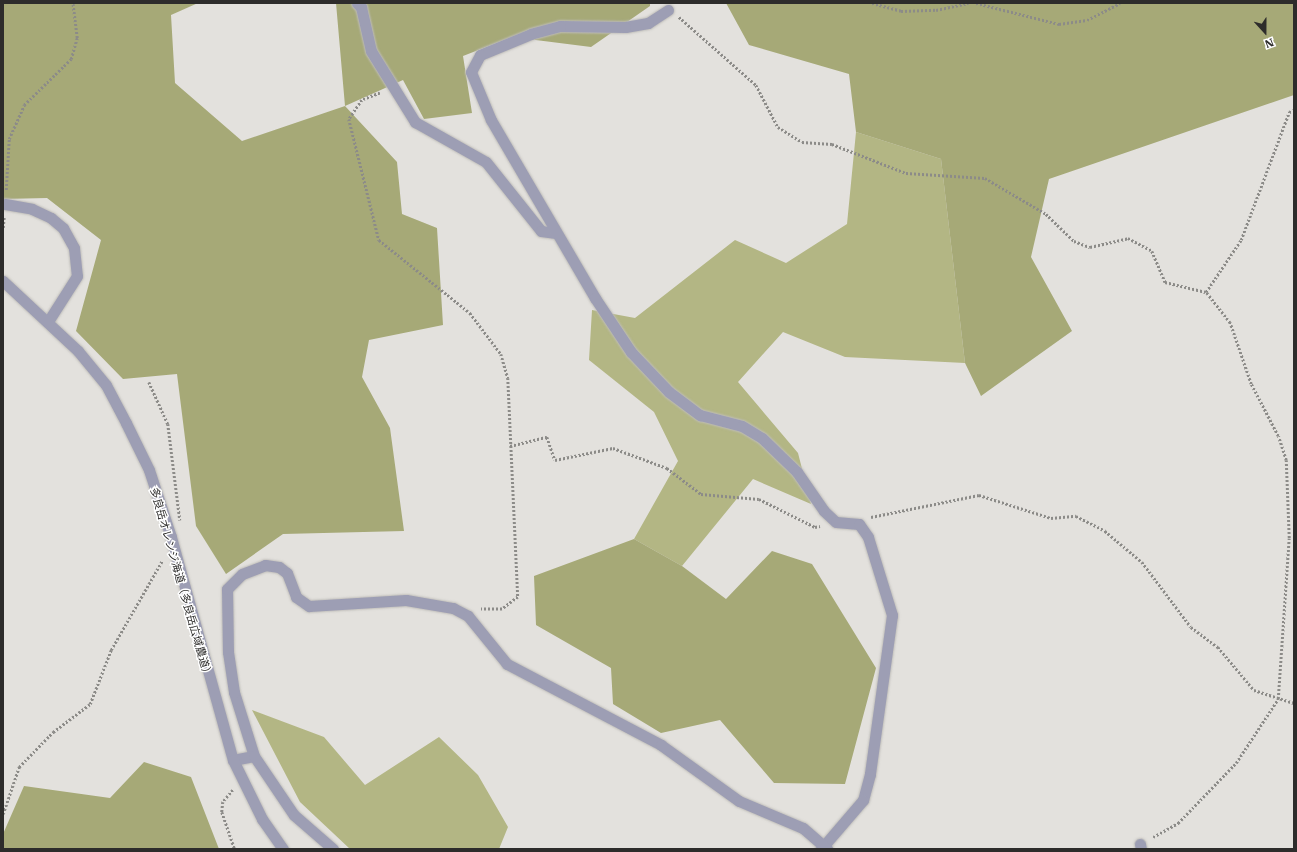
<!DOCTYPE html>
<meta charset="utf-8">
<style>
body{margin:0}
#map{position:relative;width:1297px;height:852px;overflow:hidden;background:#e3e1dd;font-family:"IBM Plex Serif","Noto Sans JP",serif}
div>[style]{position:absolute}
.green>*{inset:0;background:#b3b684}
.forest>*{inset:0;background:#a6a977}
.path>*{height:2.5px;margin-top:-1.25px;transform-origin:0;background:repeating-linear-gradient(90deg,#8c8b88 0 2px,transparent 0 4px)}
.roads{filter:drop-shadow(0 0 1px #bfbdb9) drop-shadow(0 0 1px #bfbdb9)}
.minor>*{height:11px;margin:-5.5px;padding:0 5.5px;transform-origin:5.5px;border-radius:5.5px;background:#9d9eb4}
.tertiary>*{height:11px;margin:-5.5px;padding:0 5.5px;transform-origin:5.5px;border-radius:5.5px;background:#9d9eb4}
span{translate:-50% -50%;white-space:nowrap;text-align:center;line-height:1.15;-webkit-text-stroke:3px #fff;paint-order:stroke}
.street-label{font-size:11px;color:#2d2c2b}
.frame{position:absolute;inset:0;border:4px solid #2d2c2b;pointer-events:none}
.north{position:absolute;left:1245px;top:12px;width:40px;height:40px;-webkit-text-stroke:3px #fff;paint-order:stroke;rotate:159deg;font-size:11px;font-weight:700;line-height:16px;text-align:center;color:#2d2c2b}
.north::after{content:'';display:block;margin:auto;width:14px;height:18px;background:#2d2c2b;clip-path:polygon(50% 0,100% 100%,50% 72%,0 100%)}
</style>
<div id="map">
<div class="green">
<div style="clip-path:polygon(856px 132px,941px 159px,965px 363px,845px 357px,783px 332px,738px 382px,798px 453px,811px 504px,753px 479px,682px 566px,634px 539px,678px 461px,654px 412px,589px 360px,592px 310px,635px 318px,735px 240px,786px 263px,847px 224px)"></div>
<div style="clip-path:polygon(252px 710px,324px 737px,365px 785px,439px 737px,478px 775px,508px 827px,499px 849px,350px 849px,300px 802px)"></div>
</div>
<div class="forest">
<div style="clip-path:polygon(3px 3px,198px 3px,171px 15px,175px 83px,242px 141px,345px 106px,336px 3px,650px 3px,650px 6px,591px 47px,512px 37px,463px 56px,472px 113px,424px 119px,403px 80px,345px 106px,397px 162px,402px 214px,437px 228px,443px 325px,369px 340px,362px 377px,390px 428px,404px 531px,283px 534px,226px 574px,196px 526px,177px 374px,123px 379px,76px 331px,101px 240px,47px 198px,3px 199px)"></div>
<div style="clip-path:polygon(726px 3px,1294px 3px,1294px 95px,1049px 179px,1031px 257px,1072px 331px,981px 396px,965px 363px,941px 159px,856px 132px,849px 74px,749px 45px)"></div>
<div style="clip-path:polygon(634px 539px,682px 566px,726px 599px,772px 551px,812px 564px,876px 668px,845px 784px,774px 783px,720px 720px,661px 733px,613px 704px,611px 668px,536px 625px,534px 576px)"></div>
<div style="clip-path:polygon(144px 762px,191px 777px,219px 849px,3px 849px,3px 834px,24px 786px,110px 798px)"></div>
</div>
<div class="path">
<div style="left:872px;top:3px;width:30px;rotate:15deg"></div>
<div style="left:901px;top:11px;width:35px;rotate:-2deg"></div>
<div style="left:936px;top:10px;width:33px;rotate:-12deg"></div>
<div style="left:976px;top:3px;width:86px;rotate:14.2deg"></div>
<div style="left:1059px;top:24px;width:28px;rotate:-8deg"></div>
<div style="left:1087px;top:20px;width:37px;rotate:-27deg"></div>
<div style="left:679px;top:17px;width:103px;rotate:41.4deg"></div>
<div style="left:756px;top:85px;width:47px;rotate:62.4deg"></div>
<div style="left:778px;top:127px;width:28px;rotate:32deg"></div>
<div style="left:802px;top:142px;width:30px;rotate:4deg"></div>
<div style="left:832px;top:144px;width:79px;rotate:21.4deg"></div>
<div style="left:906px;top:173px;width:79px;rotate:3.6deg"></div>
<div style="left:985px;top:178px;width:71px;rotate:30.5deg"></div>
<div style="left:1046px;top:214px;width:39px;rotate:44deg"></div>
<div style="left:1074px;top:241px;width:17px;rotate:21deg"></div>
<div style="left:1090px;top:247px;width:39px;rotate:-13deg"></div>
<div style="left:1128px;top:238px;width:27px;rotate:28deg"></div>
<div style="left:1152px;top:251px;width:34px;rotate:67deg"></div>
<div style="left:1165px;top:282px;width:42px;rotate:13.7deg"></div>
<div style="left:380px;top:93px;width:19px;rotate:159deg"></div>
<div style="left:362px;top:100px;width:23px;rotate:124deg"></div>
<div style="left:349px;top:119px;width:125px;rotate:76.1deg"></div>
<div style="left:379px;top:240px;width:117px;rotate:38.7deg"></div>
<div style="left:470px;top:313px;width:51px;rotate:52.9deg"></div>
<div style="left:501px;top:354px;width:25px;rotate:74deg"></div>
<div style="left:508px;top:378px;width:219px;rotate:87.4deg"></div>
<div style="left:518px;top:597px;width:20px;rotate:143deg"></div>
<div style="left:502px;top:609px;width:21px;rotate:180deg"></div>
<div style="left:6px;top:190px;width:51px;rotate:-86.6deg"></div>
<div style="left:9px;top:139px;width:37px;rotate:-66deg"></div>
<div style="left:24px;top:105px;width:66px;rotate:-44.4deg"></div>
<div style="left:71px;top:59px;width:22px;rotate:-74deg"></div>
<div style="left:77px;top:38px;width:35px;rotate:-97deg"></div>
<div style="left:3px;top:228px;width:11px;rotate:-85deg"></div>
<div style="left:149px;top:382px;width:46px;rotate:65.7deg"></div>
<div style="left:168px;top:424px;width:97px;rotate:82.9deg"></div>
<div style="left:510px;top:446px;width:38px;rotate:-14deg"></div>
<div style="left:547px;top:437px;width:24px;rotate:71deg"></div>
<div style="left:555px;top:460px;width:59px;rotate:-11.7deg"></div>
<div style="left:613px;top:448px;width:58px;rotate:20.3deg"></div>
<div style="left:667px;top:468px;width:43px;rotate:37.4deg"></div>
<div style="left:701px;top:494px;width:58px;rotate:4.9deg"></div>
<div style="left:759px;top:499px;width:63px;rotate:26.6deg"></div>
<div style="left:815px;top:527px;width:5px;rotate:-11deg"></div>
<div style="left:871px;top:517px;width:110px;rotate:-11.5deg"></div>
<div style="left:979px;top:495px;width:76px;rotate:17.7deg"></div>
<div style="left:1051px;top:518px;width:25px;rotate:-5deg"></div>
<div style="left:1076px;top:516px;width:33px;rotate:27deg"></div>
<div style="left:1105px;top:531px;width:48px;rotate:40deg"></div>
<div style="left:1142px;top:562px;width:81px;rotate:53deg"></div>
<div style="left:1191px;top:627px;width:34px;rotate:37deg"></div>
<div style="left:1218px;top:647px;width:56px;rotate:50.1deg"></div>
<div style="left:1254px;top:690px;width:42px;rotate:18deg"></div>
<div style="left:233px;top:790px;width:16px;rotate:130deg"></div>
<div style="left:223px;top:802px;width:10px;rotate:96deg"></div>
<div style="left:222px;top:812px;width:39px;rotate:71deg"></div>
<div style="left:3px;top:814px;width:50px;rotate:-71.2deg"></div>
<div style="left:19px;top:767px;width:49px;rotate:-45.8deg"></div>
<div style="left:53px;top:732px;width:46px;rotate:-37.1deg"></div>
<div style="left:90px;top:704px;width:58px;rotate:-68.7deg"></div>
<div style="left:111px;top:650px;width:103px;rotate:-60.2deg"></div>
<div style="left:1153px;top:837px;width:29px;rotate:-29deg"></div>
<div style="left:1178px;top:823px;width:83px;rotate:-46deg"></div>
<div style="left:1236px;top:763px;width:77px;rotate:-56.7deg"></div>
<div style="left:1278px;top:699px;width:161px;rotate:-86.1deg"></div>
<div style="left:1289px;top:538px;width:78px;rotate:-92.2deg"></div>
<div style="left:1286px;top:460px;width:25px;rotate:-108deg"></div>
<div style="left:1278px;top:436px;width:59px;rotate:-117.4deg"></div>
<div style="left:1251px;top:384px;width:65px;rotate:-109deg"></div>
<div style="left:1230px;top:323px;width:39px;rotate:-128deg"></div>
<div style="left:1206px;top:292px;width:63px;rotate:-56.1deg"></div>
<div style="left:1241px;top:240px;width:137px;rotate:-69.4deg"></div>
<div style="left:1289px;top:112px;width:5px;rotate:-22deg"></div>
</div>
<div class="roads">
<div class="minor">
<div style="left:357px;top:3px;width:6px;rotate:45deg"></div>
<div style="left:361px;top:7px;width:45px;rotate:77.2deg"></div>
<div style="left:371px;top:51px;width:84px;rotate:58.2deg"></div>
<div style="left:415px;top:122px;width:81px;rotate:29.4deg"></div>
<div style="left:486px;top:162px;width:88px;rotate:51.4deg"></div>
<div style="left:541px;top:231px;width:15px;rotate:8deg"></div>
<div style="left:668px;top:10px;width:24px;rotate:147deg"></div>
<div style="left:648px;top:23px;width:23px;rotate:170deg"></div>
<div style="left:625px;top:27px;width:65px;rotate:-179.1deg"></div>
<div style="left:560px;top:26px;width:30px;rotate:165deg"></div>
<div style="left:531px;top:34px;width:55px;rotate:157.6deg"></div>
<div style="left:480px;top:55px;width:19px;rotate:118deg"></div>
<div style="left:471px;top:72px;width:52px;rotate:67.4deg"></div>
<div style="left:491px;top:120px;width:206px;rotate:59.7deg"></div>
<div style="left:595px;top:298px;width:65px;rotate:56.3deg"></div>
<div style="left:631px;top:352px;width:55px;rotate:46.5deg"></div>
<div style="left:669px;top:392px;width:39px;rotate:37deg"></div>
<div style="left:700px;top:415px;width:43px;rotate:14.7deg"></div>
<div style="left:742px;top:426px;width:23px;rotate:31deg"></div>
<div style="left:762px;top:438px;width:49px;rotate:44.2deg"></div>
<div style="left:797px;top:472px;width:47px;rotate:55.3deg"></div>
<div style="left:824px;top:511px;width:16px;rotate:43deg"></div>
<div style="left:836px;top:522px;width:23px;rotate:5deg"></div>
<div style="left:859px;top:524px;width:16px;rotate:55deg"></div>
<div style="left:868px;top:537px;width:82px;rotate:72.9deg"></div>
<div style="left:892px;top:615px;width:161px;rotate:97.9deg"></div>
<div style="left:870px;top:774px;width:27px;rotate:105deg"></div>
<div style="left:863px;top:800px;width:65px;rotate:130.6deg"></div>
<div style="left:5px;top:204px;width:27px;rotate:10deg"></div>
<div style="left:32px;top:209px;width:21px;rotate:25deg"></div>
<div style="left:51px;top:218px;width:16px;rotate:40deg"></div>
<div style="left:63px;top:228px;width:23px;rotate:61deg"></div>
<div style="left:74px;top:248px;width:28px;rotate:84deg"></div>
<div style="left:77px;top:276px;width:52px;rotate:122.5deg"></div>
<div style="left:254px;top:756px;width:67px;rotate:-107.4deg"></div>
<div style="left:234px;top:692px;width:40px;rotate:-98.5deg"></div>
<div style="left:228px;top:652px;width:63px;rotate:-90.9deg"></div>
<div style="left:227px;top:589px;width:21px;rotate:-45deg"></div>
<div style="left:242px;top:574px;width:25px;rotate:-21deg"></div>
<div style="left:265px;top:565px;width:14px;rotate:8deg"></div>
<div style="left:279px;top:567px;width:10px;rotate:37deg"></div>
<div style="left:287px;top:573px;width:26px;rotate:69deg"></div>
<div style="left:296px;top:597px;width:16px;rotate:35deg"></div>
<div style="left:309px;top:606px;width:97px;rotate:-3.5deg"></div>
<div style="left:406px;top:600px;width:48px;rotate:9.7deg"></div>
<div style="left:453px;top:608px;width:17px;rotate:28deg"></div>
<div style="left:468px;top:616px;width:62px;rotate:50.9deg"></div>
<div style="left:507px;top:664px;width:174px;rotate:27.7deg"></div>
<div style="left:661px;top:745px;width:96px;rotate:35.7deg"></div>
<div style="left:739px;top:801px;width:69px;rotate:22.9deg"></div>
<div style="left:803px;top:828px;width:32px;rotate:41deg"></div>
<div style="left:233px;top:760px;width:21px;rotate:-11deg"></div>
<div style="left:254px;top:756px;width:71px;rotate:55.9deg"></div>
<div style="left:294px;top:815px;width:52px;rotate:41.1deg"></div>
<div style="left:1140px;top:844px;width:5px;rotate:79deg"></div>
</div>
<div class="tertiary">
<div style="left:3px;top:281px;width:103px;rotate:43deg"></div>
<div style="left:78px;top:351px;width:44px;rotate:50.5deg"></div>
<div style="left:106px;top:385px;width:43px;rotate:62.2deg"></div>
<div style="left:126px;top:423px;width:52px;rotate:63.9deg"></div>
<div style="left:149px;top:470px;width:71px;rotate:71.8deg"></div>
<div style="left:171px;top:537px;width:231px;rotate:74.5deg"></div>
<div style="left:233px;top:760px;width:66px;rotate:63.8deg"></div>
<div style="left:262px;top:819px;width:37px;rotate:55deg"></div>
</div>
</div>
<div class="street-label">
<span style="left:181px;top:583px;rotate:74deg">多良岳オレンジ海道（多良岳広域農道）</span>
</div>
<div class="frame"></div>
<div class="north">N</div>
</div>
